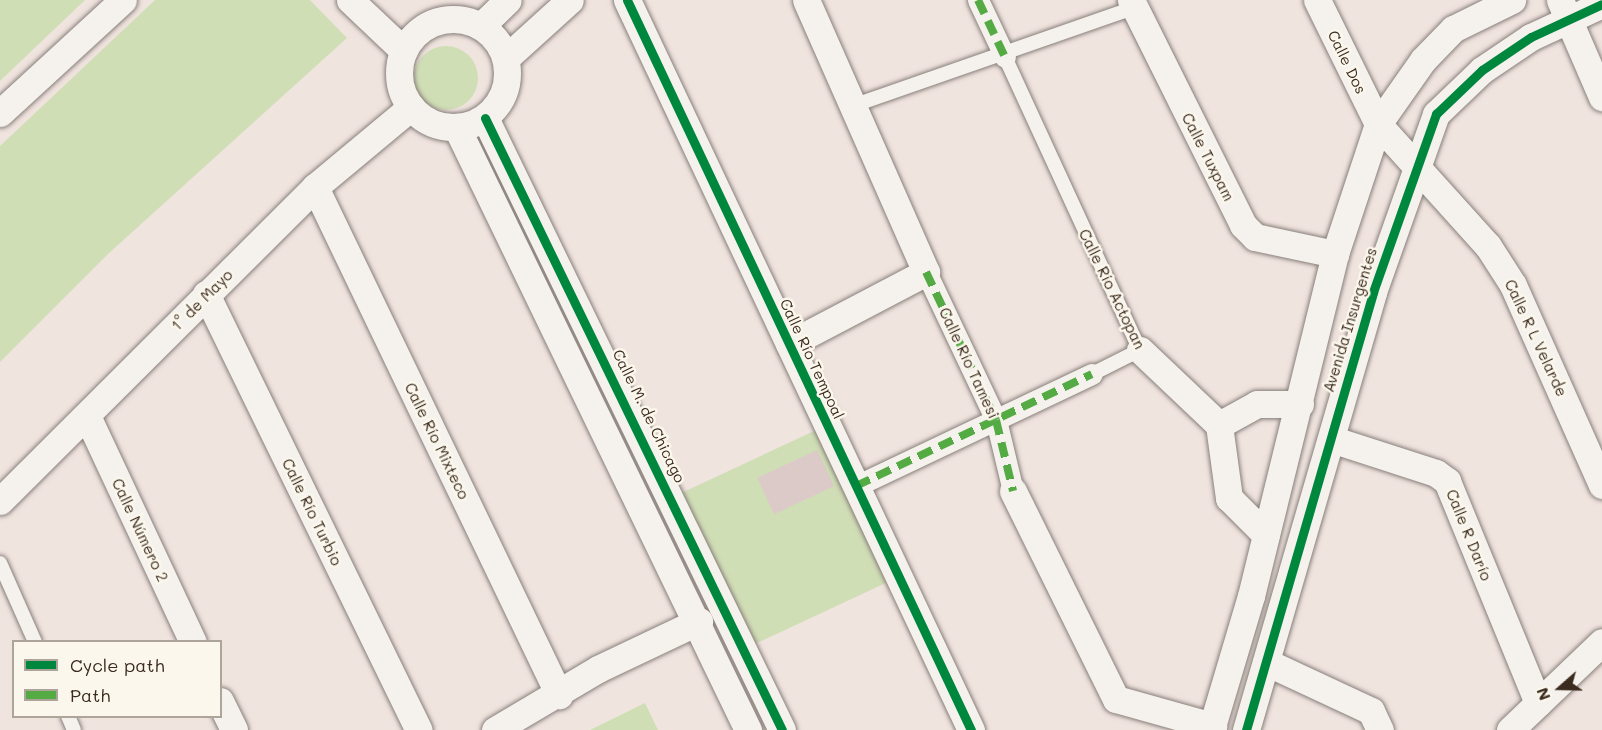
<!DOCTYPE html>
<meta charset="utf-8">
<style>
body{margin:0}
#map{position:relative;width:1602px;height:730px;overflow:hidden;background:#f0e4df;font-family:Mali,sans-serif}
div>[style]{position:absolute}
.green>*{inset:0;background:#d0deb6;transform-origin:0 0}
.round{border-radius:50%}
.building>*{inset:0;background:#dbcac7;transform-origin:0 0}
.roads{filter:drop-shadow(0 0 2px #887f7a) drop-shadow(0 0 2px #887f7a)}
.service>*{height:14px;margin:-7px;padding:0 7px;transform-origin:7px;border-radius:7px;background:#f5f2ee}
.pedestrian>*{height:21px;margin:-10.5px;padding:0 10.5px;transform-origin:10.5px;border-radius:10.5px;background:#f5f2ee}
.minor>*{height:27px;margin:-13.5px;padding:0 13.5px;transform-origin:13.5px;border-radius:13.5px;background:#f5f2ee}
.minor>.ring{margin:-13.5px;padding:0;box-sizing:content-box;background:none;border:27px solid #f5f2ee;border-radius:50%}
.quiet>*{height:8px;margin-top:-4px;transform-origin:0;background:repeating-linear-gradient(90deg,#55ab43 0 15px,transparent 0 23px)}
.cycleway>*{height:9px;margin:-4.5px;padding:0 4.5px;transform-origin:4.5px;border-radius:4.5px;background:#00873e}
span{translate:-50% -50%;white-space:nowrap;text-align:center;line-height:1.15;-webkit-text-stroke:5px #fbf7ec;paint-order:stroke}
.street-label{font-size:15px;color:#3b2a1e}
.legend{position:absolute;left:12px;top:640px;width:210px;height:78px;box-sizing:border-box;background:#fbf7ec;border:2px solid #aea59a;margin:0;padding:8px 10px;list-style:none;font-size:18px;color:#3b2a1e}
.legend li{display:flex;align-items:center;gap:12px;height:30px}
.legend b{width:30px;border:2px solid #aea59a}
.north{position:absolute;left:1530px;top:658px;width:60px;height:60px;-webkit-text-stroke:4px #fbf7ec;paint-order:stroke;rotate:250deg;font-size:16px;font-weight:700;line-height:24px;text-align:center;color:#3b2a1e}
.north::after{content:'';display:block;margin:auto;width:21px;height:27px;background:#3b2a1e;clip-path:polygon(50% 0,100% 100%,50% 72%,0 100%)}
</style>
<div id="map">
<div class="green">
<div style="clip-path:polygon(0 0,85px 0,0 81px)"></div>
<div style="clip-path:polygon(155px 0,310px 0,347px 38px,108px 254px,0 362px,0 146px)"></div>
<div class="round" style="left:414px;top:46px;width:64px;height:64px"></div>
<div style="left:827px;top:425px;width:168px;height:171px;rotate:65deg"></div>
<div style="clip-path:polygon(645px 703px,658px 730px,590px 730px)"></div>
</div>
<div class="building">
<div style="left:817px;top:450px;width:40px;height:66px;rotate:65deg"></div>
</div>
<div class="roads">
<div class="service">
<div style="left:1005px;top:57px;width:323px;rotate:65.3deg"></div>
<div style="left:1140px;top:350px;width:54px;rotate:153.4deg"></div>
<div style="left:855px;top:105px;width:295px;rotate:-19.2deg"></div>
<div style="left:0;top:563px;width:86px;rotate:66.1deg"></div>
<div style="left:68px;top:716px;width:15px;rotate:67deg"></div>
</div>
<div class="pedestrian">
<div style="left:978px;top:0;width:63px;rotate:64.7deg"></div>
<div style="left:926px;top:272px;width:164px;rotate:64.7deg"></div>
<div style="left:996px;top:420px;width:73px;rotate:76.5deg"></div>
<div style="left:856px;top:486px;width:261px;rotate:-25.4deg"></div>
</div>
<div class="minor">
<div style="left:350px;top:0;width:74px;rotate:43.4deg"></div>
<div style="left:627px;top:0;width:807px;rotate:64.77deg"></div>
<div style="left:1131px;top:0;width:251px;rotate:63.5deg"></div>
<div style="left:1243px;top:225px;width:17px;rotate:45deg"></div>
<div style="left:1255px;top:237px;width:82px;rotate:12deg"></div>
<div style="left:1317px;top:0;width:138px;rotate:63.8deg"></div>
<div style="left:1378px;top:124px;width:164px;rotate:48deg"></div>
<div style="left:1488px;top:246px;width:46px;rotate:57.3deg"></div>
<div style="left:1513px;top:285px;width:219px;rotate:66deg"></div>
<div style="left:1560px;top:0;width:106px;rotate:66.6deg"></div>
<div class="ring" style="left:399px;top:19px;width:81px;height:81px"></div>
<div style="left:481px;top:26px;width:37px;rotate:-44deg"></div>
<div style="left:506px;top:58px;width:86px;rotate:-42.2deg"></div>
<div style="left:0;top:113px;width:167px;rotate:-42.6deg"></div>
<div style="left:485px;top:118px;width:680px;rotate:64.11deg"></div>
<div style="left:457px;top:128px;width:669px;rotate:64.2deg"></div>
<div style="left:315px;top:187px;width:564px;rotate:64.34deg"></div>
<div style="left:206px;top:294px;width:485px;rotate:64deg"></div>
<div style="left:789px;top:344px;width:155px;rotate:-27.7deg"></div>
<div style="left:926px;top:272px;width:297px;rotate:-113.8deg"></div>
<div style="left:1140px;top:350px;width:109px;rotate:43.5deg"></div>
<div style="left:1219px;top:425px;width:74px;rotate:82.2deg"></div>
<div style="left:1229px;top:498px;width:52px;rotate:45deg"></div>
<div style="left:88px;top:418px;width:247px;rotate:64.9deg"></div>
<div style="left:1219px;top:425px;width:43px;rotate:-28.9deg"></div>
<div style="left:1257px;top:404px;width:43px"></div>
<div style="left:1331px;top:439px;width:110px;rotate:17.9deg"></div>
<div style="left:1436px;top:473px;width:14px;rotate:36deg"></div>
<div style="left:1447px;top:481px;width:240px;rotate:67.7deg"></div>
<div style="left:1013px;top:491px;width:232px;rotate:63.7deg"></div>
<div style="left:1116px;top:699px;width:101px;rotate:15.6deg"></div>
<div style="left:0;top:501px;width:445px;rotate:-44.9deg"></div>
<div style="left:315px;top:187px;width:125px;rotate:-39.8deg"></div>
<div style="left:1266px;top:662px;width:116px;rotate:25deg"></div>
<div style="left:1371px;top:711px;width:21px;rotate:65deg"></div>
<div style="left:220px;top:701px;width:32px;rotate:64deg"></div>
<div style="left:495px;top:730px;width:120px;rotate:-30.6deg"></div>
<div style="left:598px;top:669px;width:112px;rotate:-25.4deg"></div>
<div style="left:1211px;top:730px;width:140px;rotate:-73.4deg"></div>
<div style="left:1251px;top:596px;width:352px;rotate:-76.2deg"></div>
<div style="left:1335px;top:254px;width:137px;rotate:-71.7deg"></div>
<div style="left:1378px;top:124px;width:78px;rotate:-54.9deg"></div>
<div style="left:1423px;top:60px;width:43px;rotate:-45.9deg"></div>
<div style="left:1453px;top:29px;width:66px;rotate:-26.2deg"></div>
<div style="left:1246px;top:730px;width:456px;rotate:-73.8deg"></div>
<div style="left:1373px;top:292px;width:189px;rotate:-70.5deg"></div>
<div style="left:1436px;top:114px;width:64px;rotate:-43.7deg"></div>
<div style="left:1482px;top:70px;width:59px;rotate:-34deg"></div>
<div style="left:1531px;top:37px;width:78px;rotate:-24.9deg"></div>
<div style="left:1510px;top:730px;width:127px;rotate:-43.7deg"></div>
</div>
</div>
<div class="quiet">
<div style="left:978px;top:0;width:63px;rotate:64.7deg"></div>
<div style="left:926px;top:272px;width:164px;rotate:64.7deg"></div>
<div style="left:996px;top:420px;width:73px;rotate:76.5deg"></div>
<div style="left:856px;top:486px;width:261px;rotate:-25.4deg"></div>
</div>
<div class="cycleway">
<div style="left:627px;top:0;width:807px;rotate:64.77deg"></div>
<div style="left:485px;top:118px;width:680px;rotate:64.11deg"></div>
<div style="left:1246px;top:730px;width:456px;rotate:-73.8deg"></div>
<div style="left:1373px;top:292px;width:189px;rotate:-70.5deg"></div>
<div style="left:1436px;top:114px;width:64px;rotate:-43.7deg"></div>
<div style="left:1482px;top:70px;width:59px;rotate:-34deg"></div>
<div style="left:1531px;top:37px;width:78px;rotate:-24.9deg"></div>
</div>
<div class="street-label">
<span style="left:1347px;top:62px;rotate:64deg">Calle Dos</span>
<span style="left:1208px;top:157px;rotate:63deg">Calle Tuxpam</span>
<span style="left:1112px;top:289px;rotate:64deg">Calle Río Actopan</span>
<span style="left:202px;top:300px;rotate:-45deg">1° de Mayo</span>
<span style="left:1350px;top:320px;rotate:-73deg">Avenida Insurgentes</span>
<span style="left:1536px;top:338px;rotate:65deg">Calle R L Velarde</span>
<span style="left:812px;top:359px;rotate:65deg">Calle Río Tempoal</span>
<span style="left:969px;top:363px;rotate:65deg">Calle Río Tamesi</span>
<span style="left:649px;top:416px;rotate:64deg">Calle M. de Chicago</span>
<span style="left:437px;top:441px;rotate:64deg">Calle Río Mixteco</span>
<span style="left:312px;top:512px;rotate:64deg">Calle Río Turbio</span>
<span style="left:140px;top:530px;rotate:65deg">Calle Número 2</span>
<span style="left:1469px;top:535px;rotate:68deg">Calle R Darío</span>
</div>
<ul class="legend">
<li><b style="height:8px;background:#00873e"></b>Cycle path</li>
<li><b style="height:8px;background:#55ab43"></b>Path</li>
</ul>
<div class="north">N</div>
</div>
